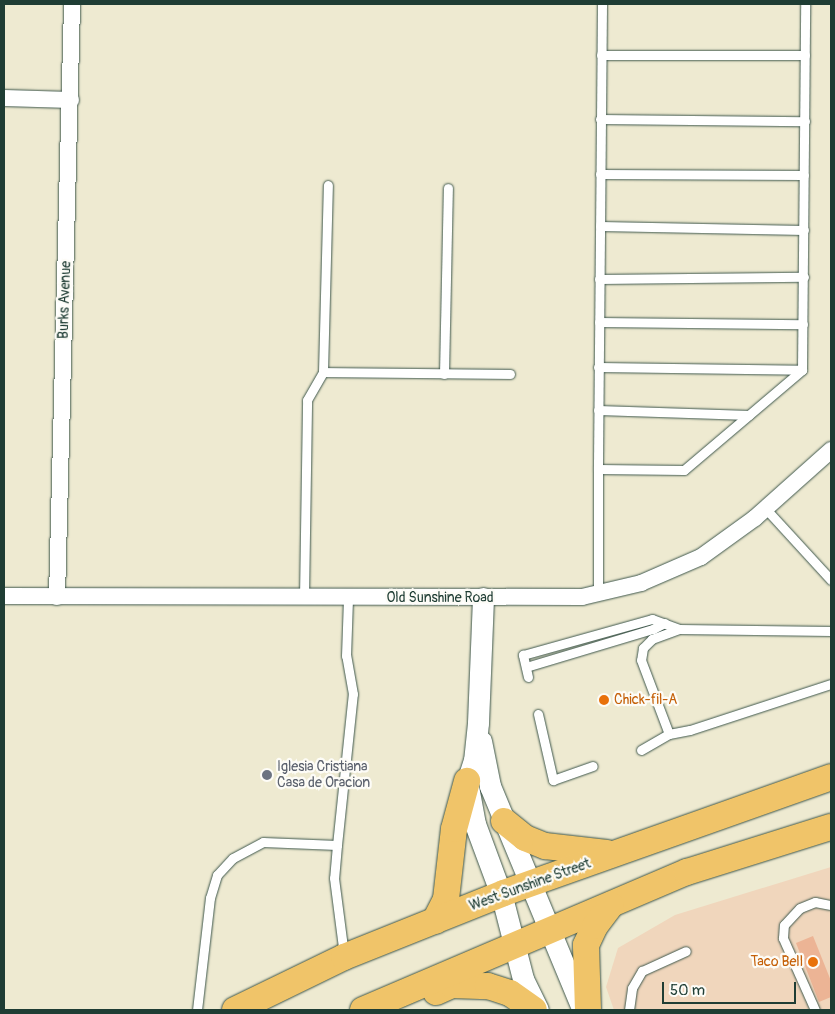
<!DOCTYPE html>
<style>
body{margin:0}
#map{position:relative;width:835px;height:1014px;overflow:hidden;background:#eeead1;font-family:Pangolin,sans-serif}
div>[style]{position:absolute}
.built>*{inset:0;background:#f0d6bc}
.building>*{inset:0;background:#ecb495}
.roads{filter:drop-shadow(0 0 1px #3e574c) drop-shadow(0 0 1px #3e574c)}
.service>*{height:9px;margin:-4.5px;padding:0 4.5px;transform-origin:4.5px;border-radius:4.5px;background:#fff}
.minor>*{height:16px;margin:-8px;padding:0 8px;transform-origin:8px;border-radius:8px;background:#fff}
.tertiary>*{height:21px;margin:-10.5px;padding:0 10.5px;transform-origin:10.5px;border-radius:10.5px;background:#fff}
.primary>*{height:26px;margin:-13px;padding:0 13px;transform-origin:13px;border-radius:13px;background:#f0c469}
.dots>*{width:14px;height:14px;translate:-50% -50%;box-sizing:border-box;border:2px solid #fdfcf7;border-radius:50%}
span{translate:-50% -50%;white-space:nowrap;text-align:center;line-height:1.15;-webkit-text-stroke:4.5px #fdfcf7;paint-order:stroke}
.street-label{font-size:14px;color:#1f3d34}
.food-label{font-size:14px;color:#c56008}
.left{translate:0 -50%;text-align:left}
.right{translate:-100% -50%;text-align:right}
.worship-label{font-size:14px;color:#5b616d}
.frame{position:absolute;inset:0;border:5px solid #1f3d34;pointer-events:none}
.scale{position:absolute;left:662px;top:982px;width:134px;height:22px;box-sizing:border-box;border:2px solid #1f3d34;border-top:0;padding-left:6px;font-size:15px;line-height:18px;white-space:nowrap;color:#1f3d34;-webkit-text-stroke:4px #fdfcf7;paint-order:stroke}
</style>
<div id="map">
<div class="built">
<div style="clip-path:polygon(831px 867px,831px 1010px,614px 1010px,606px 987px,618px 948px,675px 915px)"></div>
</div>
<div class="building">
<div style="clip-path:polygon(813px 936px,831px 981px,831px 997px,819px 1002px,796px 943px)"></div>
</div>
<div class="roads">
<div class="service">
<div style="left:602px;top:4px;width:465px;rotate:90.5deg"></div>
<div style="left:598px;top:469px;width:86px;rotate:0.7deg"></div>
<div style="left:684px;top:470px;width:155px;rotate:-40.3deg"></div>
<div style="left:802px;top:370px;width:366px;rotate:-89.5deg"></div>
<div style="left:601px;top:55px;width:204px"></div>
<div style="left:600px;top:119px;width:205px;rotate:0.6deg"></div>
<div style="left:600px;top:174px;width:204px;rotate:0.3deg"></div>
<div style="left:600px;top:226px;width:204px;rotate:1.1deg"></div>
<div style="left:599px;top:279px;width:205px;rotate:-0.6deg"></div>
<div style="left:599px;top:322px;width:204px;rotate:0.6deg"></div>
<div style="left:598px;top:367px;width:204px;rotate:0.8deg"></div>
<div style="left:323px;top:372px;width:187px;rotate:0.6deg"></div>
<div style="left:444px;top:374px;width:186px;rotate:-88.8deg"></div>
<div style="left:598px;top:410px;width:151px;rotate:1.9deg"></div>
<div style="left:766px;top:509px;width:96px;rotate:47.5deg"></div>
<div style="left:598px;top:592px;width:123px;rotate:-90deg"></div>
<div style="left:304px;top:597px;width:197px;rotate:-89.1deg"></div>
<div style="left:307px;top:400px;width:32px;rotate:-60deg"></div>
<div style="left:323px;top:372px;width:187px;rotate:-88.5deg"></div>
<div style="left:831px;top:631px;width:152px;rotate:-179.2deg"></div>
<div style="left:679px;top:629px;width:29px;rotate:160deg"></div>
<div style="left:652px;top:639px;width:13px;rotate:135deg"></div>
<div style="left:643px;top:648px;width:12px;rotate:99deg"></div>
<div style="left:641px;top:660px;width:79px;rotate:69.3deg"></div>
<div style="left:669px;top:734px;width:21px;rotate:-11deg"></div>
<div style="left:690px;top:730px;width:148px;rotate:-18.1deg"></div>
<div style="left:526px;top:667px;width:133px;rotate:-16.7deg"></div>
<div style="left:653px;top:629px;width:13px;rotate:-27deg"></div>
<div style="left:528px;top:677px;width:23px;rotate:-103deg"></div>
<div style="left:523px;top:655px;width:134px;rotate:-15.6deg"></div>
<div style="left:652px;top:619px;width:29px;rotate:20deg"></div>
<div style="left:538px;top:714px;width:68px;rotate:77.2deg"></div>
<div style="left:553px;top:780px;width:42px;rotate:-19.3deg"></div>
<div style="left:641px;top:750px;width:32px;rotate:-30deg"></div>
<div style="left:337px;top:845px;width:152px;rotate:-84deg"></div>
<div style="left:353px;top:694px;width:39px;rotate:-100deg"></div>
<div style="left:346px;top:656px;width:58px;rotate:-88deg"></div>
<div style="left:197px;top:1010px;width:113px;rotate:-83.4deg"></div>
<div style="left:210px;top:898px;width:24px;rotate:-73deg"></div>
<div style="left:217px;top:875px;width:23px;rotate:-47deg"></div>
<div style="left:233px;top:858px;width:34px;rotate:-28deg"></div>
<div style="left:263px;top:842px;width:74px;rotate:2.3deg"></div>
<div style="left:337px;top:845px;width:33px;rotate:95deg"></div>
<div style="left:334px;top:878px;width:78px;rotate:82.6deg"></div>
<div style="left:629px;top:1010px;width:22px;rotate:-82deg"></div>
<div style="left:632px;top:988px;width:20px;rotate:-60deg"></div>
<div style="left:642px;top:971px;width:48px;rotate:-24.4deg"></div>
<div style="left:815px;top:1010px;width:79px;rotate:-114deg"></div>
<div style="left:783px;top:938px;width:13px;rotate:-86deg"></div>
<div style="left:784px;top:925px;width:23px;rotate:-47deg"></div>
<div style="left:800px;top:908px;width:16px;rotate:-22deg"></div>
<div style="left:815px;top:902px;width:16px;rotate:11deg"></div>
</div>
<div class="minor">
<div style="left:4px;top:98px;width:67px;rotate:1.7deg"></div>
<div style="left:4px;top:596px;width:578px;rotate:0.1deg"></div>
<div style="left:582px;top:597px;width:61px;rotate:-13.3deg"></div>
<div style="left:641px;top:583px;width:65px;rotate:-23.4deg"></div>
<div style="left:701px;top:557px;width:67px;rotate:-35.8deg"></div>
<div style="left:755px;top:518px;width:102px;rotate:-41.8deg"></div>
<div style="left:57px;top:597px;width:593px;rotate:-88.55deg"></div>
</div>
<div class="tertiary">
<div style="left:483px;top:598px;width:125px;rotate:92.3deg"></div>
<div style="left:478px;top:723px;width:37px;rotate:96deg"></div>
<div style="left:474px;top:760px;width:22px;rotate:108deg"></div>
<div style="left:467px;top:781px;width:44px;rotate:79.5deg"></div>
<div style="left:475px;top:824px;width:78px;rotate:69.7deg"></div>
<div style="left:502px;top:897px;width:85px;rotate:75.6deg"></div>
<div style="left:523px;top:979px;width:34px;rotate:64deg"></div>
<div style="left:481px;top:741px;width:46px;rotate:78.7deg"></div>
<div style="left:490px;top:786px;width:243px;rotate:67.5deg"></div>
</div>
<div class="primary">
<div style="left:504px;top:821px;width:27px;rotate:39deg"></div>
<div style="left:525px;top:838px;width:22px;rotate:22deg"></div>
<div style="left:545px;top:846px;width:62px;rotate:6.4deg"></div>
<div style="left:435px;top:921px;width:25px;rotate:-63deg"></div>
<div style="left:446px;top:899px;width:70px;rotate:-83.5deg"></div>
<div style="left:454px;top:829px;width:50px;rotate:-74.8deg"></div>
<div style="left:436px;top:992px;width:17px;rotate:-24deg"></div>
<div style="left:452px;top:985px;width:36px;rotate:2deg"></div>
<div style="left:488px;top:986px;width:23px;rotate:18deg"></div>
<div style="left:510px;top:993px;width:29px;rotate:35deg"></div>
<div style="left:235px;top:1010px;width:121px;rotate:-25.9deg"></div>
<div style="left:344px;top:957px;width:172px;rotate:-21.8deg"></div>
<div style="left:504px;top:893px;width:347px;rotate:-19.5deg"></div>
<div style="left:363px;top:1010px;width:352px;rotate:-23.1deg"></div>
<div style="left:687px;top:872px;width:151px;rotate:-17.4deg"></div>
<div style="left:588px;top:1010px;width:65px;rotate:-91.8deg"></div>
<div style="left:586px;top:945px;width:21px;rotate:-65deg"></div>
<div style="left:595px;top:926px;width:26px;rotate:-53deg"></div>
</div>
</div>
<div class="dots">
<div style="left:604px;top:700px;background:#e8710a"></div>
<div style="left:267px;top:775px;background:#6b7280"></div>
<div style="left:813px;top:962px;background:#e8710a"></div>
</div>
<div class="street-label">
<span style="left:65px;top:300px;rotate:-88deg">Burks Avenue</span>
<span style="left:440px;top:598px">Old Sunshine Road</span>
<span style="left:530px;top:885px;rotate:-20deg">West Sunshine Street</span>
</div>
<div class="food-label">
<span class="left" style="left:614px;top:700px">Chick-fil-A</span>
<span class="right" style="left:803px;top:962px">Taco Bell</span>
</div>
<div class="worship-label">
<span class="left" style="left:277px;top:775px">Iglesia Cristiana<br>Casa de Oracion</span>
</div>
<div class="frame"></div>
<div class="scale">50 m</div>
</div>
